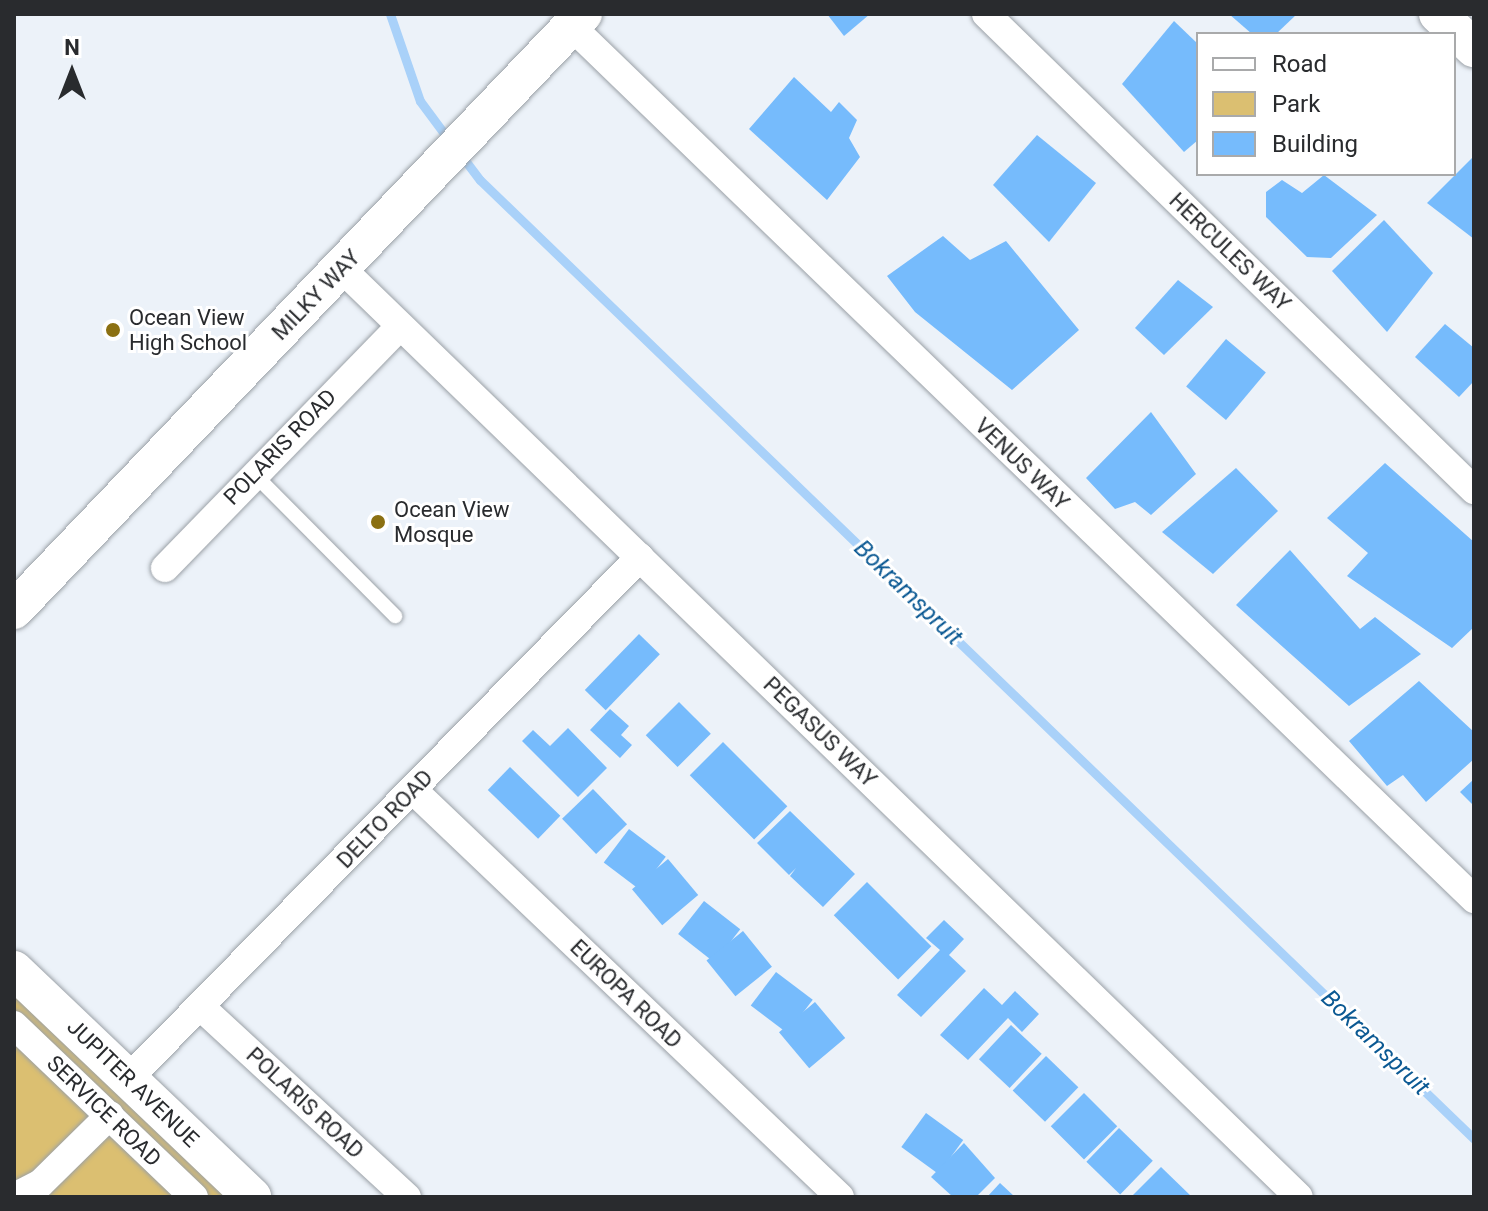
<!DOCTYPE html>
<style>
body{margin:0}
#map{position:relative;width:1488px;height:1211px;overflow:hidden;background:#ecf2f9;font-family:Roboto,sans-serif}
div>[style]{position:absolute}
.green>*{inset:0;background:#dbbf71}
.stream>*{height:9px;margin:-4.5px;padding:0 4.5px;transform-origin:4.5px;border-radius:4.5px;background:#a9d1f9}
.building>*{inset:0;background:#76bbfc;transform-origin:0 0}
.roads{filter:drop-shadow(0 0 2px #9ba1a7) drop-shadow(0 0 2px #9ba1a7)}
.lane>*{height:14px;margin:-7px;padding:0 7px;transform-origin:7px;border-radius:7px;background:#fff}
.street>*{height:28px;margin:-14px;padding:0 14px;transform-origin:14px;border-radius:14px;background:#fff}
.secondary>*{height:38px;margin:-19px;padding:0 19px;transform-origin:19px;border-radius:19px;background:#fff}
.dots>*{width:22px;height:22px;translate:-50% -50%;box-sizing:border-box;border:4px solid #fff;border-radius:50%}
span{translate:-50% -50%;white-space:nowrap;text-align:center;line-height:1.15;-webkit-text-stroke:6px #fff;paint-order:stroke}
.street-label{font-size:22px;color:#292b2e}
.poi-label{font-size:22px;color:#292b2e}
.left{translate:0 -50%;text-align:left}
.water-label{font-size:24px;color:#0b5993;font-style:italic}
.frame{position:absolute;inset:0;border:16px solid #292b2e;pointer-events:none}
.legend{position:absolute;left:1196px;top:32px;width:260px;height:144px;box-sizing:border-box;background:#fff;border:2px solid #a9aaab;margin:0;padding:10px 14px;list-style:none;font-size:24px;color:#292b2e}
.legend li{display:flex;align-items:center;gap:16px;height:40px}
.legend b{width:40px;border:2px solid #a9aaab}
.north{position:absolute;left:32px;top:32px;width:80px;height:80px;-webkit-text-stroke:6px #fff;paint-order:stroke;rotate:0deg;font-size:22px;font-weight:700;line-height:32px;text-align:center;color:#292b2e}
.north::after{content:'';display:block;margin:auto;width:28px;height:36px;background:#292b2e;clip-path:polygon(50% 0,100% 100%,50% 72%,0 100%)}
</style>
<div id="map">
<div class="green">
<div style="clip-path:polygon(14px 970px,252px 1197px,14px 1197px)"></div>
</div>
<div class="stream">
<div style="left:390px;top:14px;width:92px;rotate:71deg"></div>
<div style="left:420px;top:101px;width:49px;rotate:53.4deg"></div>
<div style="left:461px;top:155px;width:31px;rotate:53deg"></div>
<div style="left:480px;top:180px;width:1381px;rotate:43.97deg"></div>
</div>
<div class="building">
<div style="clip-path:polygon(827px 14px,870px 14px,844px 36px)"></div>
<div style="clip-path:polygon(1229px 14px,1297px 14px,1276px 34px,1252px 34px)"></div>
<div style="clip-path:polygon(1174px 21px,1198px 44px,1198px 140px,1184px 152px,1122px 84px)"></div>
<div style="clip-path:polygon(794px 77px,831px 112px,839px 102px,857px 120px,849px 138px,860px 157px,827px 200px,749px 129px)"></div>
<div style="clip-path:polygon(1037px 135px,1096px 183px,1049px 242px,993px 185px)"></div>
<div style="clip-path:polygon(1474px 156px,1474px 239px,1427px 203px)"></div>
<div style="clip-path:polygon(1324px 175px,1377px 215px,1331px 258px,1307px 257px,1266px 217px,1266px 192px,1282px 180px,1302px 193px)"></div>
<div style="clip-path:polygon(1384px 220px,1433px 273px,1387px 332px,1332px 271px)"></div>
<div style="clip-path:polygon(943px 236px,970px 260px,1006px 241px,1079px 330px,1012px 390px,915px 312px,887px 276px)"></div>
<div style="clip-path:polygon(1178px 280px,1213px 307px,1164px 355px,1135px 328px)"></div>
<div style="clip-path:polygon(1445px 324px,1474px 348px,1474px 381px,1459px 397px,1415px 357px)"></div>
<div style="left:1226px;top:339px;width:52px;height:62px;rotate:40deg"></div>
<div style="clip-path:polygon(1151px 412px,1196px 474px,1151px 515px,1135px 502px,1115px 509px,1086px 478px)"></div>
<div style="clip-path:polygon(1385px 463px,1474px 542px,1474px 627px,1452px 648px,1347px 576px,1368px 553px,1327px 518px)"></div>
<div style="clip-path:polygon(1236px 468px,1278px 511px,1213px 574px,1162px 532px)"></div>
<div style="clip-path:polygon(1290px 550px,1360px 629px,1375px 617px,1421px 654px,1349px 706px,1236px 605px)"></div>
<div style="left:639px;top:634px;width:29px;height:78px;rotate:44deg"></div>
<div style="clip-path:polygon(1419px 681px,1474px 732px,1474px 759px,1426px 802px,1403px 775px,1387px 786px,1349px 741px)"></div>
<div style="left:679px;top:702px;width:45px;height:47px;rotate:45deg"></div>
<div style="clip-path:polygon(610px 709px,629px 726px,621px 735px,632px 745px,620px 758px,590px 730px)"></div>
<div style="clip-path:polygon(568px 728px,607px 768px,578px 797px,522px 741px,533px 730px,550px 746px)"></div>
<div style="left:723px;top:742px;width:91px;height:47px;rotate:45deg"></div>
<div style="left:510px;top:767px;width:70px;height:32px;rotate:44deg"></div>
<div style="clip-path:polygon(1474px 779px,1474px 806px,1460px 792px)"></div>
<div style="left:593px;top:789px;width:49px;height:43px;rotate:46deg"></div>
<div style="clip-path:polygon(790px 811px,855px 874px,823px 907px,790px 876px,796px 868px,789px 875px,757px 843px)"></div>
<div style="left:629px;top:829px;width:46px;height:42px;rotate:37deg"></div>
<div style="left:668px;top:859px;width:47px;height:47px;rotate:50deg"></div>
<div style="left:867px;top:882px;width:91px;height:47px;rotate:45deg"></div>
<div style="left:704px;top:901px;width:46px;height:42px;rotate:38deg"></div>
<div style="clip-path:polygon(944px 920px,964px 939px,949px 955px,966px 971px,921px 1017px,897px 995px,940px 950px,926px 938px)"></div>
<div style="left:743px;top:931px;width:46px;height:47px;rotate:51deg"></div>
<div style="left:776px;top:972px;width:46px;height:42px;rotate:37deg"></div>
<div style="clip-path:polygon(984px 988px,1002px 1005px,1015px 991px,1039px 1014px,1022px 1032px,1008px 1018px,968px 1060px,940px 1035px)"></div>
<div style="left:815px;top:1002px;width:47px;height:47px;rotate:50deg"></div>
<div style="left:1011px;top:1025px;width:42px;height:47px;rotate:43deg"></div>
<div style="left:1046px;top:1056px;width:45px;height:48px;rotate:44deg"></div>
<div style="left:1084px;top:1093px;width:47px;height:47px;rotate:45deg"></div>
<div style="left:926px;top:1113px;width:46px;height:42px;rotate:36deg"></div>
<div style="left:1119px;top:1128px;width:47px;height:47px;rotate:44deg"></div>
<div style="clip-path:polygon(964px 1143px,995px 1178px,976px 1197px,953px 1197px,931px 1177px)"></div>
<div style="clip-path:polygon(1161px 1167px,1192px 1197px,1131px 1197px)"></div>
<div style="clip-path:polygon(1000px 1183px,1015px 1197px,987px 1197px)"></div>
</div>
<div class="roads">
<div class="lane">
<div style="left:253px;top:473px;width:202px;rotate:45.2deg"></div>
</div>
<div class="street">
<div style="left:986px;top:14px;width:682px;rotate:44.29deg"></div>
<div style="left:572px;top:27px;width:1255px;rotate:44.03deg"></div>
<div style="left:341px;top:268px;width:1334px;rotate:44.12deg"></div>
<div style="left:165px;top:568px;width:334px;rotate:-45.8deg"></div>
<div style="left:413px;top:790px;width:590px;rotate:43.63deg"></div>
<div style="left:202px;top:1008px;width:279px;rotate:42.7deg"></div>
<div style="left:14px;top:1025px;width:249px;rotate:43.7deg"></div>
<div style="left:128px;top:1079px;width:731px;rotate:-45.55deg"></div>
<div style="left:14px;top:1197px;width:29px;rotate:-27deg"></div>
<div style="left:40px;top:1184px;width:98px;rotate:-44.6deg"></div>
</div>
<div class="secondary">
<div style="left:1438px;top:14px;width:50px;rotate:43.4deg"></div>
<div style="left:14px;top:610px;width:824px;rotate:-46.33deg"></div>
<div style="left:14px;top:970px;width:329px;rotate:43.6deg"></div>
</div>
</div>
<div class="dots">
<div style="left:113px;top:330px;background:#8b7012"></div>
<div style="left:378px;top:522px;background:#8b7012"></div>
</div>
<div class="street-label">
<span style="left:1230px;top:252px;rotate:44deg">HERCULES WAY</span>
<span style="left:316px;top:295px;rotate:-46deg">MILKY WAY</span>
<span style="left:280px;top:447px;rotate:-46deg">POLARIS ROAD</span>
<span style="left:1022px;top:464px;rotate:44deg">VENUS WAY</span>
<span style="left:820px;top:732px;rotate:44deg">PEGASUS WAY</span>
<span style="left:385px;top:819px;rotate:-46deg">DELTO ROAD</span>
<span style="left:626px;top:994px;rotate:44deg">EUROPA ROAD</span>
<span style="left:133px;top:1083px;rotate:44deg">JUPITER AVENUE</span>
<span style="left:305px;top:1103px;rotate:43deg">POLARIS ROAD</span>
<span style="left:104px;top:1111px;rotate:44deg">SERVICE ROAD</span>
</div>
<div class="poi-label">
<span class="left" style="left:129px;top:330px">Ocean View<br>High School</span>
<span class="left" style="left:394px;top:522px">Ocean View<br>Mosque</span>
</div>
<div class="water-label">
<span style="left:908px;top:593px;rotate:44deg">Bokramspruit</span>
<span style="left:1375px;top:1043px;rotate:44deg">Bokramspruit</span>
</div>
<div class="frame"></div>
<ul class="legend">
<li><b style="height:10px;background:#fff"></b>Road</li>
<li><b style="height:22px;background:#dbbf71"></b>Park</li>
<li><b style="height:22px;background:#76bbfc"></b>Building</li>
</ul>
<div class="north">N</div>
</div>
